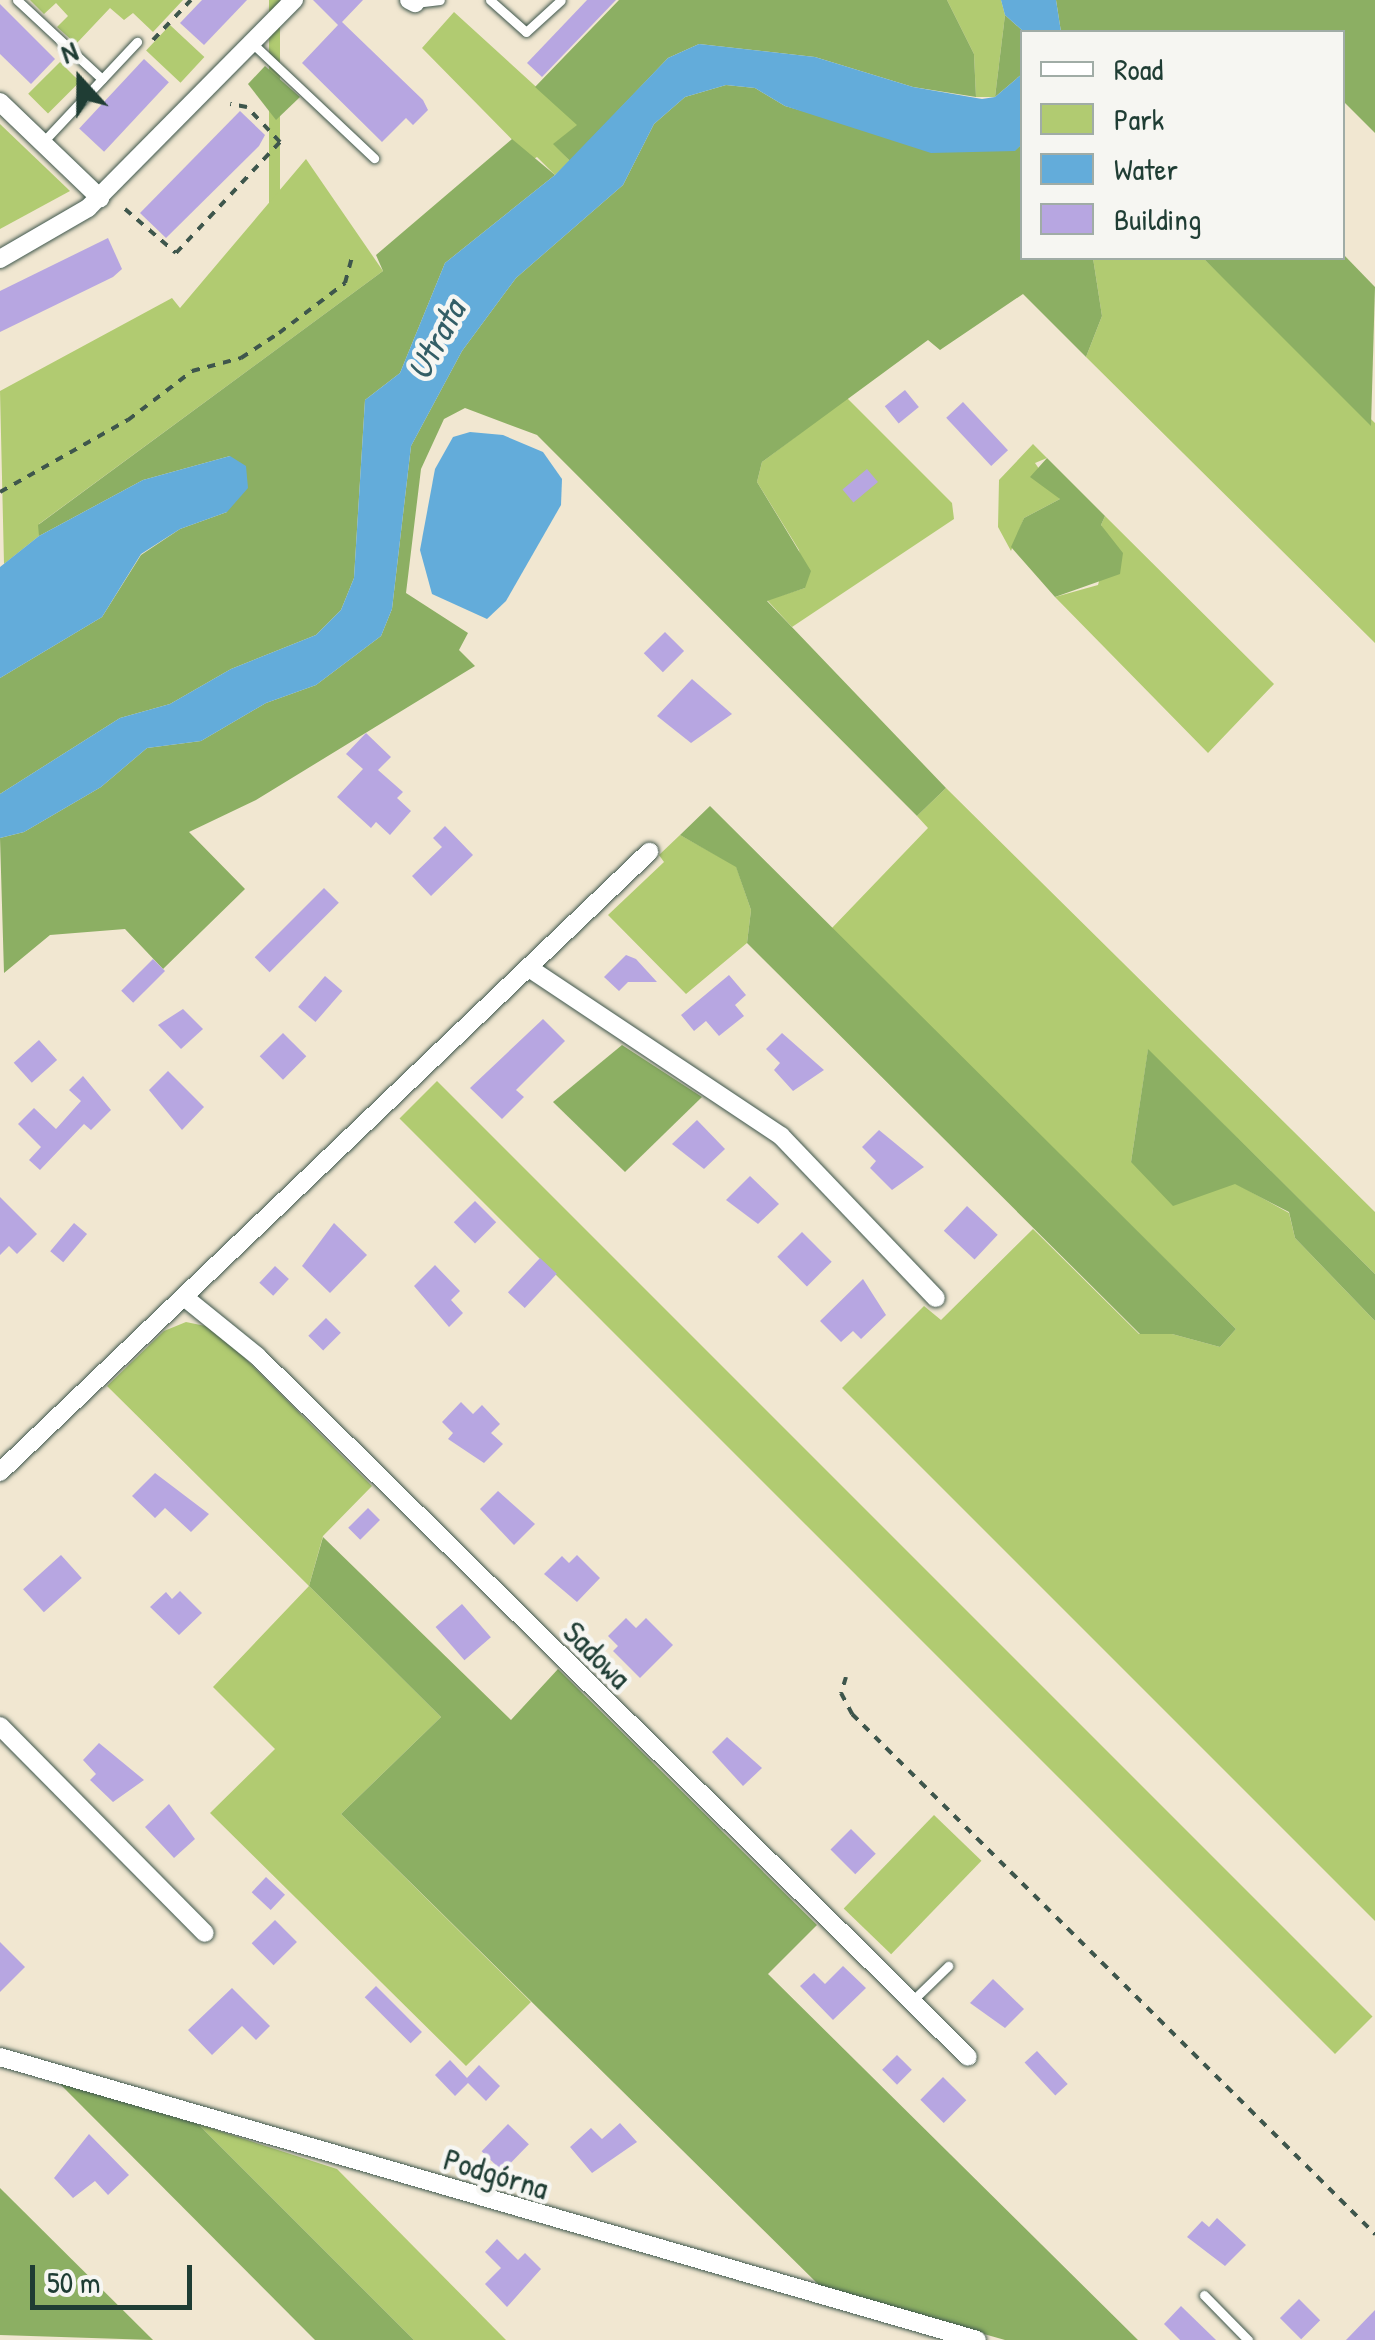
<!DOCTYPE html>
<meta charset="utf-8">
<style>
body{margin:0}
#map{position:relative;width:1375px;height:2340px;overflow:hidden;background:#f1e7d1;font-family:"Patrick Hand",sans-serif}
div>[style]{position:absolute}
.green>*{inset:0;background:#b1cb71;transform-origin:0 0}
.forest>*{inset:0;background:#8caf63}
.water>*{inset:0;background:#63acda}
.building>*{inset:0;background:#b7a6e1;transform-origin:0 0}
.path>*{height:4px;margin-top:-2px;transform-origin:0;background:repeating-linear-gradient(90deg,#3e564c 0 8px,transparent 0 16px)}
.roads{filter:drop-shadow(0 0 2px #3e564c) drop-shadow(0 0 2px #3e564c)}
.lane>*{height:9px;margin:-4.5px;padding:0 4.5px;transform-origin:4.5px;border-radius:4.5px;background:#fff}
.street>*{height:18px;margin:-9px;padding:0 9px;transform-origin:9px;border-radius:9px;background:#fff}
span{translate:-50% -50%;white-space:nowrap;text-align:center;line-height:1.15;-webkit-text-stroke:9px #f6f6f2;paint-order:stroke}
.street-label{font-size:32px;color:#1f3d34}
.water-label{font-size:35px;color:#335e66;font-style:italic}
.legend{position:absolute;left:1020px;top:30px;width:325px;height:230px;box-sizing:border-box;background:#f6f6f2;border:2px solid #a0aca6;margin:0;padding:12px 18px;list-style:none;font-size:30px;color:#1f3d34}
.legend li{display:flex;align-items:center;gap:20px;height:50px}
.legend b{width:50px;border:2px solid #a0aca6}
.north{position:absolute;left:30px;top:30px;width:100px;height:100px;-webkit-text-stroke:8px #f6f6f2;paint-order:stroke;rotate:339deg;font-size:28px;font-weight:700;line-height:40px;text-align:center;color:#1f3d34}
.north::after{content:'';display:block;margin:auto;width:35px;height:45px;background:#1f3d34;clip-path:polygon(50% 0,100% 100%,50% 72%,0 100%)}
.scale{position:absolute;left:30px;top:2265px;width:162px;height:45px;box-sizing:border-box;border:5px solid #1f3d34;border-top:0;padding-left:12px;font-size:30px;line-height:35px;white-space:nowrap;color:#1f3d34;-webkit-text-stroke:8px #f6f6f2;paint-order:stroke}
</style>
<div id="map">
<div class="green">
<div style="clip-path:polygon(30px 0,183px 0,153px 32px,133px 13px,124px 20px,110px 8px,76px 44px,57px 27px,68px 16px,56px 3px,44px 14px)"></div>
<div style="left:269px;top:0;width:11px;height:240px"></div>
<div style="clip-path:polygon(947px 0,1001px 0,1005px 15px,995px 97px,976px 97px,974px 54px)"></div>
<div style="clip-path:polygon(454px 12px,578px 125px,554px 144px,570px 161px,555px 175px,537px 157px,532px 160px,422px 48px)"></div>
<div style="left:170px;top:25px;width:47px;height:35px;rotate:43deg"></div>
<div style="left:60px;top:62px;width:28px;height:45px;rotate:45deg"></div>
<div style="clip-path:polygon(0 124px,70px 191px,0 229px)"></div>
<div style="clip-path:polygon(306px 159px,383px 271px,39px 524px,39px 536px,4px 564px,0 391px,172px 298px,180px 308px)"></div>
<div style="clip-path:polygon(1093px 258px,1203px 258px,1375px 423px,1375px 643px,1086px 357px,1102px 316px)"></div>
<div style="clip-path:polygon(847px 398px,952px 503px,954px 519px,792px 627px,767px 600px,805px 588px,799px 550px,757px 482px,762px 462px)"></div>
<div style="clip-path:polygon(1033px 444px,1047px 458px,1035px 463px,1060px 499px,1024px 518px,1011px 551px,998px 527px,999px 480px)"></div>
<div style="clip-path:polygon(1105px 516px,1274px 684px,1208px 753px,1055px 597px,1098px 585px,1110px 541px,1101px 525px)"></div>
<div style="clip-path:polygon(946px 788px,1375px 1212px,1375px 1274px,1148px 1050px,1131px 1162px,1235px 1183px,1289px 1213px,1295px 1238px,1375px 1321px,1375px 1921px,842px 1388px,924px 1306px,941px 1320px,1033px 1229px,1139px 1334px,1172px 1334px,1220px 1347px,1236px 1329px,831px 929px,928px 828px,917px 816px)"></div>
<div style="clip-path:polygon(680px 835px,736px 866px,751px 910px,747px 943px,686px 994px,608px 915px,664px 862px,659px 855px)"></div>
<div style="left:437px;top:1081px;width:1323px;height:53px;rotate:45deg"></div>
<div style="clip-path:polygon(186px 1322px,215px 1328px,372px 1486px,323px 1536px,309px 1586px,441px 1717px,341px 1814px,531px 2002px,466px 2066px,210px 1813px,275px 1749px,213px 1687px,309px 1586px,107px 1386px,164px 1331px)"></div>
<div style="left:934px;top:1815px;width:66px;height:130px;rotate:44deg"></div>
<div style="clip-path:polygon(198px 2124px,337px 2169px,506px 2340px,414px 2340px)"></div>
</div>
<div class="forest">
<div style="clip-path:polygon(619px 0,947px 0,974px 54px,976px 97px,913px 87px,815px 57px,699px 44px,668px 58px,570px 161px,553px 144px,577px 125px,535px 87px)"></div>
<div style="clip-path:polygon(1056px 0,1375px 0,1375px 133px,1343px 101px,1342px 32px,1061px 32px)"></div>
<div style="clip-path:polygon(1005px 15px,1024px 32px,1022px 74px,995px 97px)"></div>
<div style="clip-path:polygon(265px 66px,300px 97px,276px 120px,248px 84px)"></div>
<div style="clip-path:polygon(726px 85px,755px 88px,785px 106px,856px 126px,1014px 151px,1022px 144px,1022px 258px,1093px 258px,1102px 316px,1086px 357px,1023px 294px,940px 350px,928px 340px,762px 462px,757px 482px,811px 571px,805px 588px,767px 601px,946px 788px,917px 816px,537px 435px,465px 408px,444px 419px,421px 469px,406px 593px,468px 633px,459px 650px,475px 666px,256px 800px,189px 832px,245px 889px,163px 969px,125px 929px,50px 935px,4px 973px,0 838px,24px 832px,101px 787px,147px 748px,201px 741px,266px 703px,316px 685px,381px 636px,392px 609px,411px 446px,462px 351px,516px 278px,623px 185px,654px 124px,685px 97px)"></div>
<div style="clip-path:polygon(512px 139px,555px 175px,445px 263px,400px 373px,365px 400px,354px 578px,341px 610px,316px 635px,231px 669px,170px 704px,120px 718px,0 794px,0 678px,102px 617px,141px 555px,180px 529px,227px 512px,230px 456px,143px 480px,39px 536px,38px 525px,383px 271px,376px 255px)"></div>
<div style="clip-path:polygon(1343px 254px,1375px 287px,1371px 426px,1203px 258px)"></div>
<div style="clip-path:polygon(1047px 458px,1105px 516px,1101px 525px,1123px 553px,1120px 574px,1055px 597px,1011px 547px,1024px 518px,1060px 499px,1030px 477px)"></div>
<div style="clip-path:polygon(710px 806px,1236px 1329px,1220px 1347px,1172px 1334px,1140px 1334px,747px 943px,751px 910px,736px 867px,680px 835px)"></div>
<div style="clip-path:polygon(622px 1045px,702px 1097px,625px 1172px,553px 1102px)"></div>
<div style="clip-path:polygon(1148px 1049px,1375px 1274px,1375px 1321px,1295px 1238px,1289px 1212px,1235px 1184px,1173px 1206px,1131px 1162px)"></div>
<div style="clip-path:polygon(323px 1537px,511px 1720px,558px 1669px,817px 1925px,768px 1974px,1138px 2340px,1005px 2340px,822px 2288px,341px 1814px,441px 1717px,309px 1586px)"></div>
<div style="clip-path:polygon(59px 2083px,198px 2124px,414px 2340px,315px 2340px)"></div>
<div style="clip-path:polygon(0 2188px,153px 2340px,0 2335px)"></div>
</div>
<div class="water">
<div style="clip-path:polygon(1001px 0,1056px 0,1061px 32px,1024px 32px,1005px 15px)"></div>
<div style="clip-path:polygon(699px 44px,815px 57px,913px 87px,982px 99px,995px 97px,1022px 74px,1022px 144px,1015px 151px,931px 153px,785px 106px,755px 88px,726px 85px,685px 97px,654px 124px,623px 185px,516px 278px,462px 351px,411px 446px,392px 609px,381px 636px,316px 685px,266px 703px,201px 741px,147px 748px,101px 787px,24px 832px,0 838px,0 794px,120px 718px,170px 704px,231px 669px,316px 635px,341px 610px,354px 578px,365px 400px,400px 373px,445px 263px,555px 175px,668px 58px)"></div>
<div style="clip-path:polygon(470px 432px,503px 435px,543px 452px,562px 479px,561px 505px,506px 601px,487px 619px,432px 594px,420px 550px,435px 469px,453px 437px)"></div>
<div style="clip-path:polygon(230px 456px,246px 466px,248px 488px,227px 512px,180px 529px,141px 554px,102px 617px,0 678px,0 567px,39px 536px,143px 480px)"></div>
</div>
<div class="building">
<div style="clip-path:polygon(202px 0,247px 0,204px 45px,180px 23px)"></div>
<div style="clip-path:polygon(313px 0,363px 0,342px 22px,423px 100px,428px 110px,413px 125px,406px 118px,382px 142px,302px 63px,338px 25px)"></div>
<div style="clip-path:polygon(587px 0,616px 0,542px 77px,527px 63px)"></div>
<div style="clip-path:polygon(0 4px,55px 59px,31px 84px,0 54px)"></div>
<div style="left:144px;top:59px;width:34px;height:95px;rotate:43deg"></div>
<div style="clip-path:polygon(240px 111px,265px 135px,259px 146px,166px 238px,140px 213px)"></div>
<div style="clip-path:polygon(108px 238px,122px 269px,113px 277px,0 332px,0 291px)"></div>
<div style="left:905px;top:390px;width:22px;height:26px;rotate:51deg"></div>
<div style="left:963px;top:402px;width:66px;height:23px;rotate:47deg"></div>
<div style="left:867px;top:469px;width:17px;height:32px;rotate:50deg"></div>
<div style="left:665px;top:632px;width:27px;height:30px;rotate:45deg"></div>
<div style="clip-path:polygon(692px 679px,732px 714px,691px 743px,657px 716px)"></div>
<div style="clip-path:polygon(366px 733px,391px 757px,378px 770px,403px 792px,397px 798px,411px 811px,390px 835px,376px 822px,371px 828px,337px 797px,363px 769px,346px 754px)"></div>
<div style="clip-path:polygon(445px 826px,473px 855px,431px 896px,412px 876px,442px 847px,433px 838px)"></div>
<div style="left:324px;top:888px;width:21px;height:98px;rotate:45deg"></div>
<div style="clip-path:polygon(626px 955px,636px 959px,657px 982px,628px 982px,619px 991px,604px 977px)"></div>
<div style="left:153px;top:959px;width:17px;height:45px;rotate:45deg"></div>
<div style="clip-path:polygon(729px 975px,746px 995px,735px 1005px,744px 1016px,719px 1036px,706px 1021px,694px 1031px,681px 1015px)"></div>
<div style="left:325px;top:976px;width:23px;height:41px;rotate:41deg"></div>
<div style="clip-path:polygon(183px 1009px,203px 1029px,181px 1049px,158px 1025px)"></div>
<div style="clip-path:polygon(543px 1019px,565px 1041px,516px 1090px,524px 1097px,502px 1119px,470px 1088px)"></div>
<div style="left:283px;top:1033px;width:33px;height:33px;rotate:45deg"></div>
<div style="clip-path:polygon(782px 1033px,824px 1070px,793px 1091px,774px 1070px,780px 1063px,766px 1049px)"></div>
<div style="left:39px;top:1040px;width:27px;height:34px;rotate:48deg"></div>
<div style="clip-path:polygon(168px 1071px,204px 1107px,182px 1130px,149px 1090px)"></div>
<div style="clip-path:polygon(83px 1076px,111px 1110px,91px 1130px,84px 1124px,40px 1170px,29px 1160px,41px 1147px,18px 1124px,34px 1108px,56px 1129px,81px 1101px,69px 1090px)"></div>
<div style="clip-path:polygon(697px 1120px,725px 1149px,704px 1169px,672px 1144px)"></div>
<div style="clip-path:polygon(879px 1130px,924px 1167px,892px 1190px,870px 1168px,876px 1161px,862px 1147px)"></div>
<div style="clip-path:polygon(750px 1176px,779px 1204px,758px 1224px,726px 1200px)"></div>
<div style="clip-path:polygon(0 1197px,37px 1234px,17px 1254px,9px 1246px,0 1255px)"></div>
<div style="left:475px;top:1201px;width:30px;height:30px;rotate:45deg"></div>
<div style="left:967px;top:1206px;width:42px;height:34px;rotate:43deg"></div>
<div style="left:74px;top:1223px;width:17px;height:37px;rotate:40deg"></div>
<div style="clip-path:polygon(334px 1223px,367px 1255px,330px 1293px,302px 1266px)"></div>
<div style="left:802px;top:1232px;width:42px;height:35px;rotate:45deg"></div>
<div style="left:540px;top:1258px;width:23px;height:47px;rotate:43deg"></div>
<div style="clip-path:polygon(435px 1265px,460px 1291px,451px 1300px,463px 1313px,449px 1327px,414px 1286px)"></div>
<div style="left:275px;top:1266px;width:19px;height:23px;rotate:43deg"></div>
<div style="clip-path:polygon(863px 1279px,886px 1315px,861px 1339px,853px 1331px,841px 1342px,820px 1321px)"></div>
<div style="left:326px;top:1318px;width:21px;height:25px;rotate:45deg"></div>
<div style="clip-path:polygon(461px 1402px,473px 1414px,482px 1405px,500px 1424px,491px 1433px,503px 1444px,484px 1463px,448px 1439px,453px 1433px,442px 1422px)"></div>
<div style="clip-path:polygon(155px 1473px,209px 1514px,191px 1532px,165px 1508px,155px 1518px,132px 1496px)"></div>
<div style="clip-path:polygon(498px 1491px,535px 1524px,514px 1545px,480px 1509px)"></div>
<div style="left:368px;top:1508px;width:17px;height:28px;rotate:45deg"></div>
<div style="left:61px;top:1555px;width:31px;height:51px;rotate:48deg"></div>
<div style="clip-path:polygon(577px 1555px,600px 1578px,577px 1602px,544px 1574px,562px 1556px,569px 1563px)"></div>
<div style="clip-path:polygon(180px 1591px,202px 1613px,179px 1635px,150px 1607px,166px 1592px,172px 1599px)"></div>
<div style="left:462px;top:1604px;width:44px;height:35px;rotate:49deg"></div>
<div style="clip-path:polygon(626px 1618px,636px 1628px,646px 1618px,673px 1645px,640px 1678px,613px 1651px,618px 1646px,608px 1636px)"></div>
<div style="clip-path:polygon(727px 1737px,762px 1768px,743px 1786px,712px 1752px)"></div>
<div style="clip-path:polygon(99px 1743px,144px 1780px,113px 1802px,90px 1780px,96px 1774px,83px 1760px)"></div>
<div style="clip-path:polygon(169px 1804px,195px 1839px,174px 1858px,145px 1827px)"></div>
<div style="left:851px;top:1829px;width:35px;height:29px;rotate:45deg"></div>
<div style="left:266px;top:1877px;width:26px;height:21px;rotate:43deg"></div>
<div style="left:275px;top:1920px;width:31px;height:33px;rotate:45deg"></div>
<div style="clip-path:polygon(0 1942px,25px 1967px,0 1992px)"></div>
<div style="clip-path:polygon(843px 1966px,866px 1988px,833px 2020px,800px 1986px,814px 1973px,825px 1984px)"></div>
<div style="clip-path:polygon(993px 1979px,1024px 2009px,1005px 2028px,970px 2003px)"></div>
<div style="left:376px;top:1986px;width:65px;height:16px;rotate:45deg"></div>
<div style="clip-path:polygon(232px 1988px,270px 2026px,256px 2040px,242px 2026px,212px 2055px,188px 2030px)"></div>
<div style="left:1037px;top:2051px;width:45px;height:17px;rotate:47deg"></div>
<div style="left:897px;top:2055px;width:21px;height:21px;rotate:45deg"></div>
<div style="clip-path:polygon(450px 2060px,467px 2078px,479px 2065px,500px 2086px,486px 2101px,468px 2083px,455px 2096px,435px 2075px)"></div>
<div style="left:943px;top:2077px;width:33px;height:32px;rotate:45deg"></div>
<div style="clip-path:polygon(620px 2123px,637px 2142px,592px 2173px,570px 2147px,591px 2128px,602px 2139px)"></div>
<div style="left:508px;top:2124px;width:29px;height:38px;rotate:44deg"></div>
<div style="clip-path:polygon(89px 2134px,129px 2175px,108px 2195px,95px 2181px,73px 2198px,54px 2178px)"></div>
<div style="clip-path:polygon(1217px 2218px,1246px 2245px,1225px 2266px,1187px 2237px,1202px 2221px,1209px 2227px)"></div>
<div style="clip-path:polygon(497px 2239px,518px 2260px,525px 2253px,541px 2269px,507px 2307px,485px 2284px,501px 2268px,485px 2252px)"></div>
<div style="left:1299px;top:2299px;width:30px;height:27px;rotate:45deg"></div>
<div style="clip-path:polygon(1181px 2306px,1216px 2340px,1180px 2340px,1164px 2324px)"></div>
<div style="clip-path:polygon(1375px 2310px,1375px 2340px,1346px 2340px)"></div>
</div>
<div class="path">
<div style="left:153px;top:40px;width:55px;rotate:-46.5deg"></div>
<div style="left:125px;top:209px;width:67px;rotate:40.8deg"></div>
<div style="left:176px;top:253px;width:152px;rotate:-46.9deg"></div>
<div style="left:280px;top:142px;width:48px;rotate:-133.3deg"></div>
<div style="left:247px;top:107px;width:17px;rotate:-170deg"></div>
<div style="left:0;top:492px;width:147px;rotate:-29.4deg"></div>
<div style="left:128px;top:420px;width:81px;rotate:-37.4deg"></div>
<div style="left:192px;top:371px;width:51px;rotate:-14.9deg"></div>
<div style="left:241px;top:358px;width:45px;rotate:-33.3deg"></div>
<div style="left:279px;top:333px;width:83px;rotate:-37.1deg"></div>
<div style="left:345px;top:283px;width:28px;rotate:-75deg"></div>
<div style="left:846px;top:1677px;width:17px;rotate:107deg"></div>
<div style="left:841px;top:1693px;width:24px;rotate:62deg"></div>
<div style="left:852px;top:1714px;width:738px;rotate:44.84deg"></div>
</div>
<div class="roads">
<div class="lane">
<div style="left:17px;top:0;width:116px;rotate:42.9deg"></div>
<div style="left:490px;top:0;width:48px;rotate:41.6deg"></div>
<div style="left:526px;top:32px;width:47px;rotate:-42.4deg"></div>
<div style="left:415px;top:3px;width:25px;rotate:-7deg"></div>
<div style="left:252px;top:43px;width:168px;rotate:43.3deg"></div>
<div style="left:42px;top:143px;width:139px;rotate:-46.8deg"></div>
<div style="left:911px;top:2002px;width:52px;rotate:-44.2deg"></div>
<div style="left:1204px;top:2295px;width:63px;rotate:45.6deg"></div>
</div>
<div class="street">
<div style="left:409px;top:0;width:7px;rotate:27deg"></div>
<div style="left:0;top:102px;width:139px;rotate:43.8deg"></div>
<div style="left:0;top:259px;width:102px;rotate:-30.1deg"></div>
<div style="left:88px;top:208px;width:293px;rotate:-45.3deg"></div>
<div style="left:529px;top:968px;width:303px;rotate:33.7deg"></div>
<div style="left:781px;top:1136px;width:224px;rotate:46.3deg"></div>
<div style="left:184px;top:1297px;width:94px;rotate:38.9deg"></div>
<div style="left:257px;top:1356px;width:998px;rotate:44.59deg"></div>
<div style="left:0;top:1472px;width:898px;rotate:-43.69deg"></div>
<div style="left:0;top:1726px;width:291px;rotate:45.3deg"></div>
<div style="left:0;top:2057px;width:1017px;rotate:16.15deg"></div>
</div>
</div>
<div class="street-label">
<span style="left:597px;top:1655px;rotate:45deg">Sadowa</span>
<span style="left:496px;top:2174px;rotate:17deg">Podgórna</span>
</div>
<div class="water-label">
<span style="left:436px;top:340px;rotate:-62deg">Utrata</span>
</div>
<ul class="legend">
<li><b style="height:12px;background:#fff"></b>Road</li>
<li><b style="height:28px;background:#b1cb71"></b>Park</li>
<li><b style="height:28px;background:#63acda"></b>Water</li>
<li><b style="height:28px;background:#b7a6e1"></b>Building</li>
</ul>
<div class="north">N</div>
<div class="scale">50 m</div>
</div>
